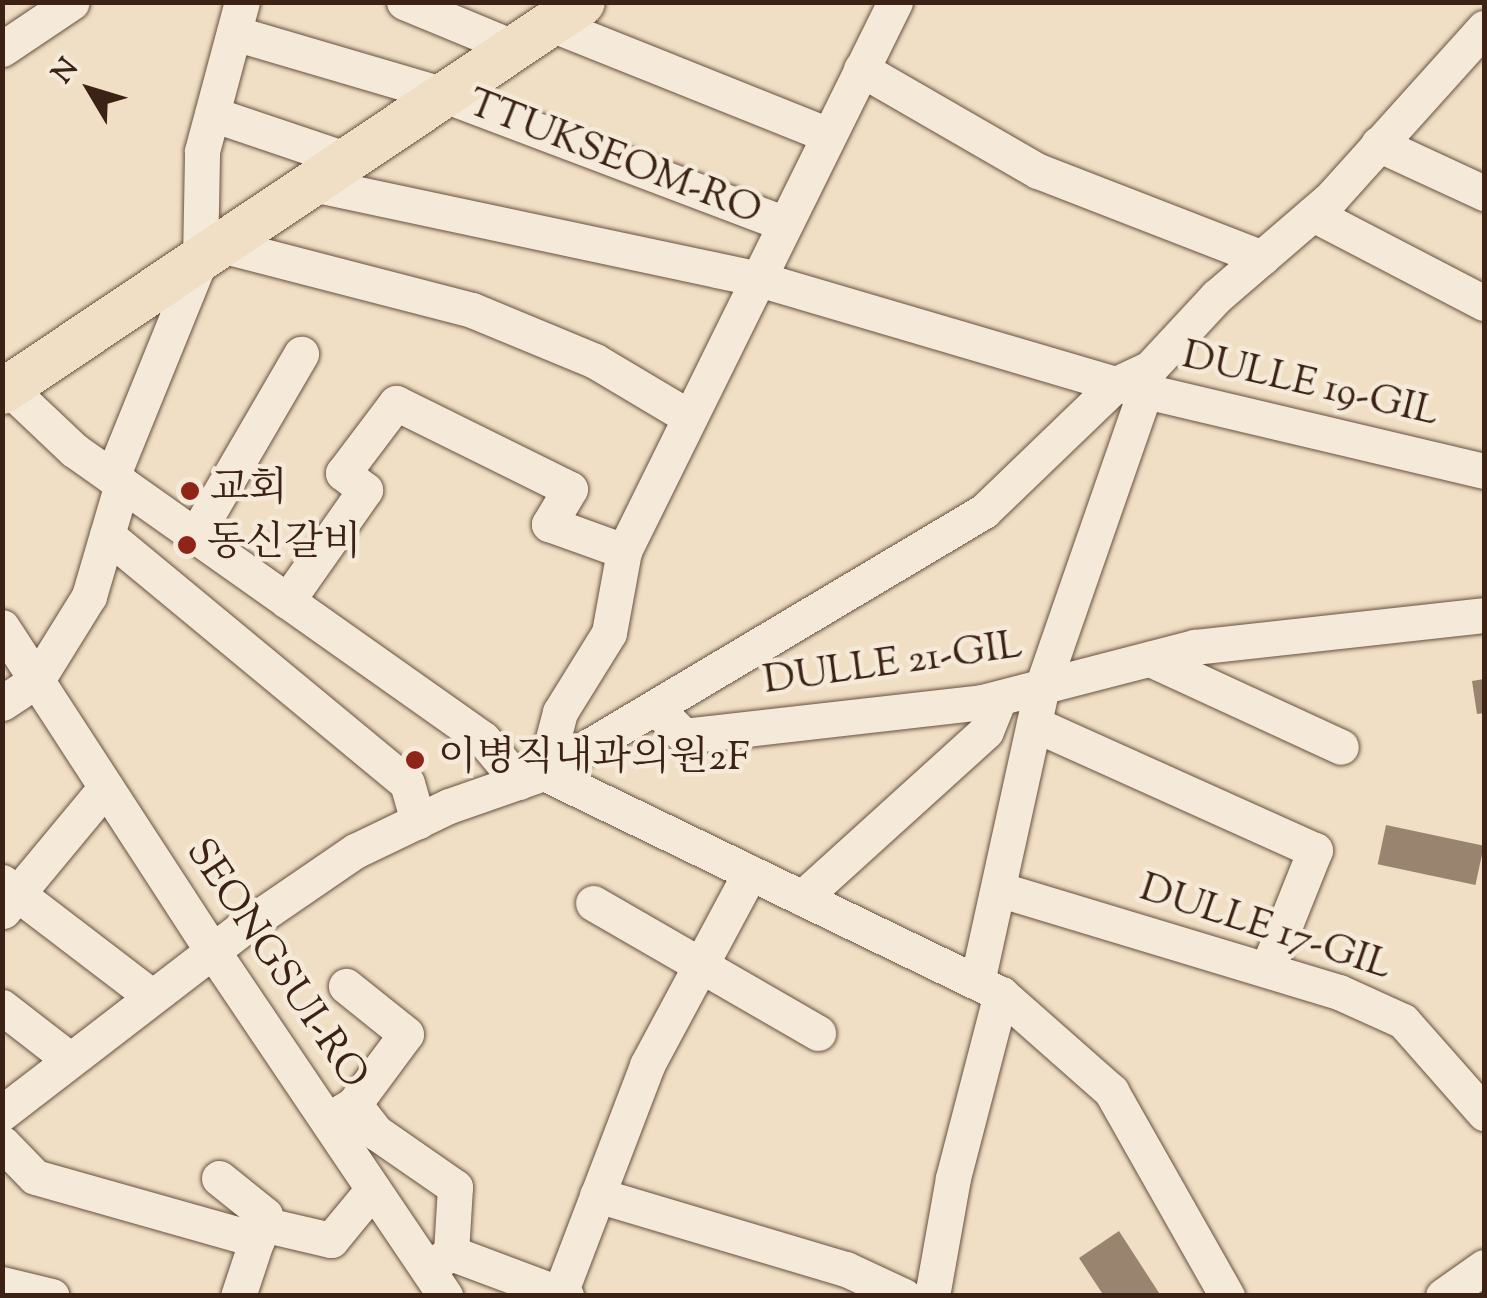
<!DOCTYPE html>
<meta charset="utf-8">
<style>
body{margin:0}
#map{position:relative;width:1487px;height:1298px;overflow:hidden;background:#f0dfc4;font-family:"Sorts Mill Goudy","Noto Serif KR",serif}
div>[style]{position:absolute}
.building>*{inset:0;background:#998470;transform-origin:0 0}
.roads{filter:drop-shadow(0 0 2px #685140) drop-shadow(0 0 2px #685140)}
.minor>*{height:35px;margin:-17.5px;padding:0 17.5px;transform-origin:17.5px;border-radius:17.5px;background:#f5ead9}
.major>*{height:45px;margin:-22.5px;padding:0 22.5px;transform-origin:22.5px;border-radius:22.5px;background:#f0dfc4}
.dots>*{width:28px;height:28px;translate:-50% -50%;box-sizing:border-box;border:5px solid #f5ead9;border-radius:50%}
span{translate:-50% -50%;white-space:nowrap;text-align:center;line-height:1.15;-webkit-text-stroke:9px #f5ead9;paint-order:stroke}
.street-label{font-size:40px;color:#3b2214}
.poi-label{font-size:40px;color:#3b2214}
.left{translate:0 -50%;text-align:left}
.frame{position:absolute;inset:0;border:5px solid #3b2214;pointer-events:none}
.north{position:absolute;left:40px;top:40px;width:100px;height:100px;-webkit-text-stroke:8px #f5ead9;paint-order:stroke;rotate:308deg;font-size:28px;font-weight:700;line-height:40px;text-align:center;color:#3b2214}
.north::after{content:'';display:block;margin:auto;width:35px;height:45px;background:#3b2214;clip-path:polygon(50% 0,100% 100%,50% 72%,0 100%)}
</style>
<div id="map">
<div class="building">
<div style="clip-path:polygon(1484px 679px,1484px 713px,1477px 714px,1472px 681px)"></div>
<div style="left:1386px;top:825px;width:100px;height:40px;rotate:12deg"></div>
<div style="clip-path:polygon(1119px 1231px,1161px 1296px,1104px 1296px,1079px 1258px)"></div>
</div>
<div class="roads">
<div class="minor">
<div style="left:404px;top:2px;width:120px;rotate:22.5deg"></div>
<div style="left:895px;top:2px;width:612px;rotate:116.27deg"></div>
<div style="left:624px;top:551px;width:83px;rotate:100.4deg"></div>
<div style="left:609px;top:633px;width:93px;rotate:121.8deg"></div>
<div style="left:560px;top:712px;width:63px;rotate:104.7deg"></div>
<div style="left:544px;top:773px;width:508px;rotate:25.81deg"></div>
<div style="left:1001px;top:994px;width:147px;rotate:41.4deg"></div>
<div style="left:1111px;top:1091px;width:236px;rotate:60.5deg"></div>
<div style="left:551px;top:24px;width:298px;rotate:21.8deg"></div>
<div style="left:234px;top:33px;width:219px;rotate:16.4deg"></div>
<div style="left:444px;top:95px;width:362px;rotate:20.7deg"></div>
<div style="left:2px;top:49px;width:84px;rotate:-33.9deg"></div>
<div style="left:861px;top:69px;width:204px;rotate:30deg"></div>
<div style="left:1038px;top:171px;width:240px;rotate:21.2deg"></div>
<div style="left:212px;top:114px;width:144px;rotate:18.7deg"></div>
<div style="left:1378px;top:144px;width:117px;rotate:24.8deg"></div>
<div style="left:312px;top:184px;width:453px;rotate:12deg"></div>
<div style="left:755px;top:278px;width:376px;rotate:16.4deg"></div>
<div style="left:1116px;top:384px;width:378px;rotate:13.3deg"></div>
<div style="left:1313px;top:214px;width:193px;rotate:27.5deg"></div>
<div style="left:221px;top:245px;width:259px;rotate:14.5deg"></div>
<div style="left:472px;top:310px;width:133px;rotate:22.5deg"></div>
<div style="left:595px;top:361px;width:109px;rotate:30.8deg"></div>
<div style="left:2px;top:382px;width:99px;rotate:43.4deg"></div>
<div style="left:74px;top:450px;width:501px;rotate:35.25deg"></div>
<div style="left:483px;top:739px;width:56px;rotate:50.1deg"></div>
<div style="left:112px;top:477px;width:234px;rotate:-67.9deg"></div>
<div style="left:200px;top:260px;width:109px;rotate:-88.9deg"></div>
<div style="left:202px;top:151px;width:154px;rotate:-75deg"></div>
<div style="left:107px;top:535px;width:389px;rotate:39.6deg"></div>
<div style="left:407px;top:783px;width:40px;rotate:74deg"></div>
<div style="left:195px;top:536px;width:211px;rotate:-59.8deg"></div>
<div style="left:287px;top:601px;width:136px;rotate:-54.9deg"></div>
<div style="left:365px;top:490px;width:28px;rotate:-142deg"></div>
<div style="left:343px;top:473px;width:88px;rotate:-52.9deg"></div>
<div style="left:396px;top:403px;width:194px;rotate:26.3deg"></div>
<div style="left:570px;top:489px;width:41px;rotate:121deg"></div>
<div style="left:549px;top:524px;width:80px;rotate:19.8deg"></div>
<div style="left:2px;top:627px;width:385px;rotate:57deg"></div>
<div style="left:212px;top:950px;width:417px;rotate:56deg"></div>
<div style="left:1150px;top:659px;width:210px;rotate:24.7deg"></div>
<div style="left:2px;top:703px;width:42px;rotate:-33.3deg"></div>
<div style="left:37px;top:680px;width:99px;rotate:-58.2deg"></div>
<div style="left:89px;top:596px;width:117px;rotate:-73.6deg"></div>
<div style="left:657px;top:709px;width:38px;rotate:45deg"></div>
<div style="left:684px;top:736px;width:300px;rotate:-6.5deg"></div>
<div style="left:982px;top:702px;width:220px;rotate:-14.5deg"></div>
<div style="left:1195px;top:647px;width:291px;rotate:-6.3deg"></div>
<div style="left:1034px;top:724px;width:308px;rotate:24.2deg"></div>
<div style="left:1315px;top:850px;width:129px;rotate:111.8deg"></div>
<div style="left:2px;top:882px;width:188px;rotate:37.4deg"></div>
<div style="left:998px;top:889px;width:356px;rotate:16.8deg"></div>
<div style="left:1339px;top:992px;width:70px;rotate:24.4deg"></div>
<div style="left:1403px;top:1021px;width:123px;rotate:48.6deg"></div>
<div style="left:802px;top:898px;width:248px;rotate:-42.2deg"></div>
<div style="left:986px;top:731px;width:35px;rotate:-68deg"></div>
<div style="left:593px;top:903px;width:260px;rotate:30deg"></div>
<div style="left:3px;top:911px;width:161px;rotate:-50.3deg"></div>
<div style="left:977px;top:982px;width:302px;rotate:-77.6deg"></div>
<div style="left:1042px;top:687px;width:313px;rotate:-70.8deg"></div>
<div style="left:2px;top:1007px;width:85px;rotate:37.8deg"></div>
<div style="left:354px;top:1104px;width:37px;rotate:52deg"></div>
<div style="left:377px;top:1133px;width:95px;rotate:34.7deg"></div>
<div style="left:455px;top:1187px;width:66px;rotate:93.5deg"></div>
<div style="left:2px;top:1113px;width:302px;rotate:-37.6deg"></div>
<div style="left:241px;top:929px;width:138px;rotate:-34.4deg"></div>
<div style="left:355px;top:851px;width:104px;rotate:-25.6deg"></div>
<div style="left:449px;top:806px;width:101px;rotate:-19.2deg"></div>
<div style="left:544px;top:773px;width:512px;rotate:-30.77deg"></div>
<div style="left:984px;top:511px;width:183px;rotate:-43.9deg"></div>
<div style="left:1116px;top:384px;width:38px;rotate:-25deg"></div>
<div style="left:1150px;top:368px;width:98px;rotate:-47.1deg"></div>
<div style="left:1217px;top:296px;width:150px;rotate:-40.7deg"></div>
<div style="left:1331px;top:198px;width:229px;rotate:-48deg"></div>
<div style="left:336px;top:1115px;width:21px;rotate:-31deg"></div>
<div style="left:354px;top:1104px;width:87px;rotate:-53.4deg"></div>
<div style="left:406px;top:1034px;width:77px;rotate:-141.3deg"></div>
<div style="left:2px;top:1143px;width:47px;rotate:45.9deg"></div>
<div style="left:35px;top:1177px;width:231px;rotate:15.8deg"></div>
<div style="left:219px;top:1178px;width:59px;rotate:38.8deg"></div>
<div style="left:265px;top:1215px;width:85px;rotate:108.4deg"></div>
<div style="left:597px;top:1195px;width:260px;rotate:16.6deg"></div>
<div style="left:846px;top:1269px;width:64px;rotate:25deg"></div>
<div style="left:262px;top:1224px;width:71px;rotate:13.1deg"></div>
<div style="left:331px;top:1240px;width:66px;rotate:-50.5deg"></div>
<div style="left:432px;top:1265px;width:22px;rotate:-32deg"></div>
<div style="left:451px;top:1253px;width:123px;rotate:20.5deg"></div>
<div style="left:2px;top:1284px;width:51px;rotate:13.5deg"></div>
<div style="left:559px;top:1296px;width:247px;rotate:-69.1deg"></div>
<div style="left:647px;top:1065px;width:218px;rotate:-61.8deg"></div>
<div style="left:932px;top:1296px;width:120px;rotate:-79.9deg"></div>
<div style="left:953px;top:1178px;width:190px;rotate:-75.4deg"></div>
<div style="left:1443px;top:1296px;width:50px;rotate:-35.3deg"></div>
</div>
<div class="major">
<div style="left:2px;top:391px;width:698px;rotate:-33.85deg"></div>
</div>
</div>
<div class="dots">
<div style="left:190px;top:491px;background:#8f2418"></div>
<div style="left:187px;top:545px;background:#8f2418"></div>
<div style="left:415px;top:760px;background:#8f2418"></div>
</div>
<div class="street-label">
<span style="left:614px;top:159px;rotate:21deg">TTUKSEOM-RO</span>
<span style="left:1310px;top:386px;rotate:13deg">DULLE 19-GIL</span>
<span style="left:893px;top:665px;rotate:-8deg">DULLE 21-GIL</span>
<span style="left:1265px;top:929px;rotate:18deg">DULLE 17-GIL</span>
<span style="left:275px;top:965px;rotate:56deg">SEONGSUI-RO</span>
</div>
<div class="poi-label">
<span class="left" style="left:210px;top:491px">교회</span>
<span class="left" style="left:207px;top:545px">동신갈비</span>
<span class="left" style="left:438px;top:760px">이병직내과의원2F</span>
</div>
<div class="frame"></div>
<div class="north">N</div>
</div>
